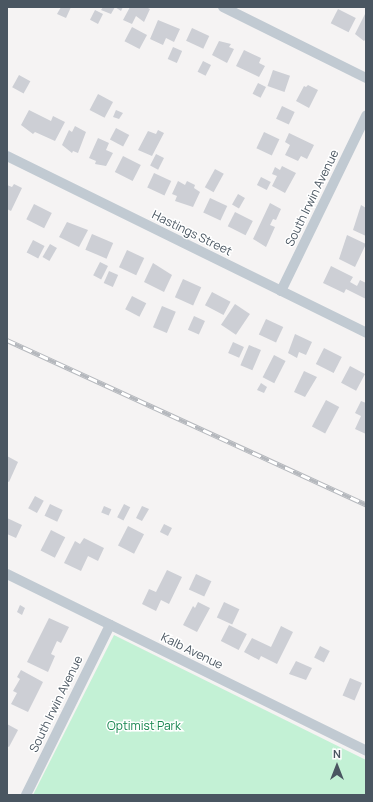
<!DOCTYPE html>
<style>
body{margin:0}
#map{position:relative;width:373px;height:802px;overflow:hidden;background:#f5f3f3;font-family:Manrope,sans-serif}
div>[style]{position:absolute}
.green>*{inset:0;background:#c3f1d5}
.building>*{inset:0;background:#cdcfd5;transform-origin:0 0}
.street>*{height:10px;margin:-5px;padding:0 5px;transform-origin:5px;border-radius:5px;background:#c1cad2}
.rail>*{height:4.5px;margin-top:-2.25px;transform-origin:0;background:repeating-linear-gradient(90deg,#fff 0 9px,#b5b8bd 0 18px);box-sizing:border-box;border-block:1px solid #b5b8bd}
span{translate:-50% -50%;white-space:nowrap;text-align:center;line-height:1.15;-webkit-text-stroke:3px #fff;paint-order:stroke}
.street-label{font-size:12px;color:#4a5661}
.park-label{font-size:12px;color:#17864f}
.frame{position:absolute;inset:0;border:8px solid #4a5661;pointer-events:none}
.north{position:absolute;left:317px;top:746px;width:40px;height:40px;-webkit-text-stroke:3px #fff;paint-order:stroke;rotate:0deg;font-size:11px;font-weight:700;line-height:16px;text-align:center;color:#4a5661}
.north::after{content:'';display:block;margin:auto;width:14px;height:18px;background:#4a5661;clip-path:polygon(50% 0,100% 100%,50% 72%,0 100%)}
</style>
<div id="map">
<div class="green">
<div style="clip-path:polygon(114px 635px,366px 760px,366px 795px,33px 795px)"></div>
</div>
<div class="building">
<div style="clip-path:polygon(61px 7px,71px 7px,66px 18px,57px 14px)"></div>
<div style="clip-path:polygon(103px 7px,123px 7px,121px 11px,115px 7px,111px 14px,101px 10px)"></div>
<div style="clip-path:polygon(130px 7px,146px 7px,150px 9px,144px 22px,136px 16px,132px 24px,123px 20px)"></div>
<div style="left:338px;top:9px;width:20px;height:16px;rotate:27deg"></div>
<div style="left:95px;top:10px;width:9px;height:11px;rotate:27deg"></div>
<div style="clip-path:polygon(366px 12px,366px 39px,364px 41px,355px 34px)"></div>
<div style="clip-path:polygon(158px 20px,180px 29px,174px 42px,166px 38px,163px 45px,150px 39px)"></div>
<div style="left:132px;top:27px;width:17px;height:16px;rotate:28deg"></div>
<div style="left:192px;top:28px;width:19px;height:14px;rotate:25deg"></div>
<div style="clip-path:polygon(219px 41px,231px 44px,229px 47px,234px 49px,227px 63px,212px 55px)"></div>
<div style="left:173px;top:47px;width:10px;height:13px;rotate:24deg"></div>
<div style="clip-path:polygon(244px 50px,261px 58px,259px 63px,265px 66px,259px 77px,236px 66px)"></div>
<div style="left:203px;top:61px;width:9px;height:12px;rotate:27deg"></div>
<div style="left:273px;top:70px;width:18px;height:17px;rotate:19deg"></div>
<div style="left:19px;top:75px;width:13px;height:14px;rotate:29deg"></div>
<div style="left:258px;top:83px;width:9px;height:12px;rotate:27deg"></div>
<div style="clip-path:polygon(308px 85px,318px 90px,309px 108px,296px 101px,304px 86px,306px 87px)"></div>
<div style="left:98px;top:94px;width:17px;height:18px;rotate:28deg"></div>
<div style="left:282px;top:106px;width:14px;height:14px;rotate:25deg"></div>
<div style="clip-path:polygon(29px 110px,51px 121px,53px 116px,65px 122px,55px 141px,35px 132px,33px 134px,21px 125px)"></div>
<div style="clip-path:polygon(116px 110px,123px 113px,119px 119px,113px 117px)"></div>
<div style="clip-path:polygon(75px 126px,86px 132px,78px 153px,73px 151px,72px 153px,62px 145px,69px 130px,72px 132px)"></div>
<div style="left:116px;top:128px;width:15px;height:13px;rotate:28deg"></div>
<div style="clip-path:polygon(158px 130px,164px 133px,152px 156px,138px 150px,148px 131px,156px 134px)"></div>
<div style="left:264px;top:132px;width:17px;height:18px;rotate:25deg"></div>
<div style="clip-path:polygon(289px 133px,314px 145px,307px 159px,301px 156px,298px 161px,285px 155px,290px 145px,285px 142px)"></div>
<div style="clip-path:polygon(98px 138px,109px 143px,106px 150px,113px 153px,106px 166px,95px 164px,96px 161px,89px 158px)"></div>
<div style="left:156px;top:154px;width:9px;height:13px;rotate:27deg"></div>
<div style="left:123px;top:156px;width:20px;height:18px;rotate:27deg"></div>
<div style="clip-path:polygon(282px 166px,296px 173px,285px 193px,272px 186px,277px 176px,272px 174px,275px 167px,280px 170px)"></div>
<div style="left:215px;top:169px;width:10px;height:21px;rotate:29deg"></div>
<div style="left:154px;top:173px;width:19px;height:16px;rotate:25deg"></div>
<div style="left:261px;top:177px;width:11px;height:9px;rotate:27deg"></div>
<div style="clip-path:polygon(178px 181px,185px 185px,187px 181px,195px 185px,194px 188px,200px 192px,193px 207px,175px 201px,177px 196px,172px 194px)"></div>
<div style="clip-path:polygon(14px 184px,22px 188px,11px 211px,7px 209px,7px 185px,12px 187px)"></div>
<div style="left:238px;top:194px;width:8px;height:12px;rotate:30deg"></div>
<div style="left:210px;top:198px;width:19px;height:16px;rotate:25deg"></div>
<div style="clip-path:polygon(270px 203px,281px 209px,276px 220px,273px 219px,270px 225px,275px 227px,266px 247px,253px 239px)"></div>
<div style="left:34px;top:204px;width:20px;height:17px;rotate:27deg"></div>
<div style="clip-path:polygon(361px 205px,366px 208px,366px 236px,353px 230px)"></div>
<div style="left:235px;top:212px;width:20px;height:16px;rotate:27deg"></div>
<div style="clip-path:polygon(67px 222px,88px 230px,79px 247px,59px 237px)"></div>
<div style="left:92px;top:234px;width:23px;height:17px;rotate:23deg"></div>
<div style="clip-path:polygon(347px 235px,366px 244px,355px 267px,339px 259px)"></div>
<div style="left:33px;top:240px;width:13px;height:14px;rotate:27deg"></div>
<div style="left:50px;top:244px;width:8px;height:15px;rotate:30deg"></div>
<div style="left:127px;top:250px;width:19px;height:19px;rotate:25deg"></div>
<div style="left:100px;top:262px;width:9px;height:15px;rotate:27deg"></div>
<div style="clip-path:polygon(153px 263px,172px 275px,164px 292px,144px 282px)"></div>
<div style="clip-path:polygon(331px 266px,353px 277px,350px 282px,357px 286px,360px 280px,366px 283px,366px 299px,346px 289px,344px 293px,323px 283px)"></div>
<div style="left:109px;top:271px;width:10px;height:13px;rotate:24deg"></div>
<div style="left:183px;top:279px;width:20px;height:20px;rotate:24deg"></div>
<div style="left:212px;top:292px;width:21px;height:15px;rotate:28deg"></div>
<div style="left:132px;top:296px;width:16px;height:15px;rotate:27deg"></div>
<div style="left:235px;top:304px;width:18px;height:25px;rotate:34deg"></div>
<div style="left:162px;top:306px;width:15px;height:23px;rotate:23deg"></div>
<div style="left:194px;top:316px;width:12px;height:15px;rotate:24deg"></div>
<div style="left:266px;top:319px;width:19px;height:17px;rotate:25deg"></div>
<div style="clip-path:polygon(295px 334px,312px 342px,306px 355px,299px 352px,297px 358px,288px 353px)"></div>
<div style="left:233px;top:342px;width:12px;height:12px;rotate:24deg"></div>
<div style="left:249px;top:345px;width:13px;height:22px;rotate:23deg"></div>
<div style="left:324px;top:348px;width:20px;height:18px;rotate:27deg"></div>
<div style="left:274px;top:355px;width:13px;height:25px;rotate:27deg"></div>
<div style="left:350px;top:366px;width:17px;height:19px;rotate:28deg"></div>
<div style="clip-path:polygon(304px 371px,317px 377px,305px 397px,294px 392px)"></div>
<div style="clip-path:polygon(261px 383px,267px 387px,264px 393px,257px 390px)"></div>
<div style="left:326px;top:400px;width:15px;height:30px;rotate:28deg"></div>
<div style="clip-path:polygon(361px 401px,366px 403px,366px 434px,355px 429px,361px 416px,355px 413px)"></div>
<div style="clip-path:polygon(7px 456px,18px 462px,9px 482px,7px 481px)"></div>
<div style="left:35px;top:496px;width:10px;height:14px;rotate:29deg"></div>
<div style="left:50px;top:504px;width:14px;height:13px;rotate:25deg"></div>
<div style="left:124px;top:504px;width:7px;height:15px;rotate:27deg"></div>
<div style="left:104px;top:506px;width:8px;height:7px;rotate:23deg"></div>
<div style="clip-path:polygon(142px 506px,149px 509px,142px 521px,136px 518px)"></div>
<div style="clip-path:polygon(7px 518px,22px 525px,16px 538px,7px 534px)"></div>
<div style="left:164px;top:524px;width:9px;height:9px;rotate:27deg"></div>
<div style="left:128px;top:526px;width:18px;height:22px;rotate:27deg"></div>
<div style="left:51px;top:530px;width:16px;height:23px;rotate:27deg"></div>
<div style="clip-path:polygon(84px 538px,104px 548px,98px 561px,88px 556px,81px 571px,64px 563px,75px 541px,80px 544px)"></div>
<div style="clip-path:polygon(167px 570px,182px 577px,169px 604px,161px 600px,156px 611px,142px 604px,149px 589px,156px 592px)"></div>
<div style="left:196px;top:574px;width:17px;height:17px;rotate:25deg"></div>
<div style="clip-path:polygon(198px 602px,210px 608px,197px 632px,183px 625px,193px 606px,195px 608px)"></div>
<div style="left:224px;top:602px;width:17px;height:17px;rotate:25deg"></div>
<div style="clip-path:polygon(20px 605px,25px 608px,22px 615px,17px 612px)"></div>
<div style="clip-path:polygon(49px 618px,69px 627px,61px 643px,57px 641px,51px 654px,55px 656px,48px 672px,27px 662px)"></div>
<div style="left:229px;top:625px;width:20px;height:18px;rotate:27deg"></div>
<div style="clip-path:polygon(281px 626px,293px 632px,277px 664px,261px 656px,259px 660px,244px 652px,252px 638px,271px 647px)"></div>
<div style="left:320px;top:646px;width:11px;height:13px;rotate:27deg"></div>
<div style="clip-path:polygon(296px 661px,312px 668px,306px 680px,289px 674px)"></div>
<div style="clip-path:polygon(21px 670px,43px 682px,28px 712px,11px 704px,17px 693px,13px 691px,20px 679px,17px 677px)"></div>
<div style="left:350px;top:678px;width:13px;height:19px;rotate:23deg"></div>
<div style="clip-path:polygon(7px 724px,18px 730px,9px 747px,7px 746px)"></div>
</div>
<div class="street">
<div style="left:223px;top:7px;width:160px;rotate:26.4deg"></div>
<div style="left:7px;top:156px;width:400px;rotate:26.2deg"></div>
<div style="left:281px;top:291px;width:195px;rotate:-64.1deg"></div>
<div style="left:7px;top:574px;width:400px;rotate:26.2deg"></div>
<div style="left:26px;top:795px;width:190px;rotate:-63.7deg"></div>
</div>
<div class="rail">
<div style="left:7px;top:340px;width:395px;rotate:24.6deg"></div>
</div>
<div class="street-label">
<span style="left:312px;top:198px;rotate:-64deg">South Irwin Avenue</span>
<span style="left:192px;top:233px;rotate:26deg">Hastings Street</span>
<span style="left:192px;top:651px;rotate:26deg">Kalb Avenue</span>
<span style="left:56px;top:704px;rotate:-64deg">South Irwin Avenue</span>
</div>
<div class="park-label">
<span style="left:144px;top:726px">Optimist Park</span>
</div>
<div class="frame"></div>
<div class="north">N</div>
</div>
